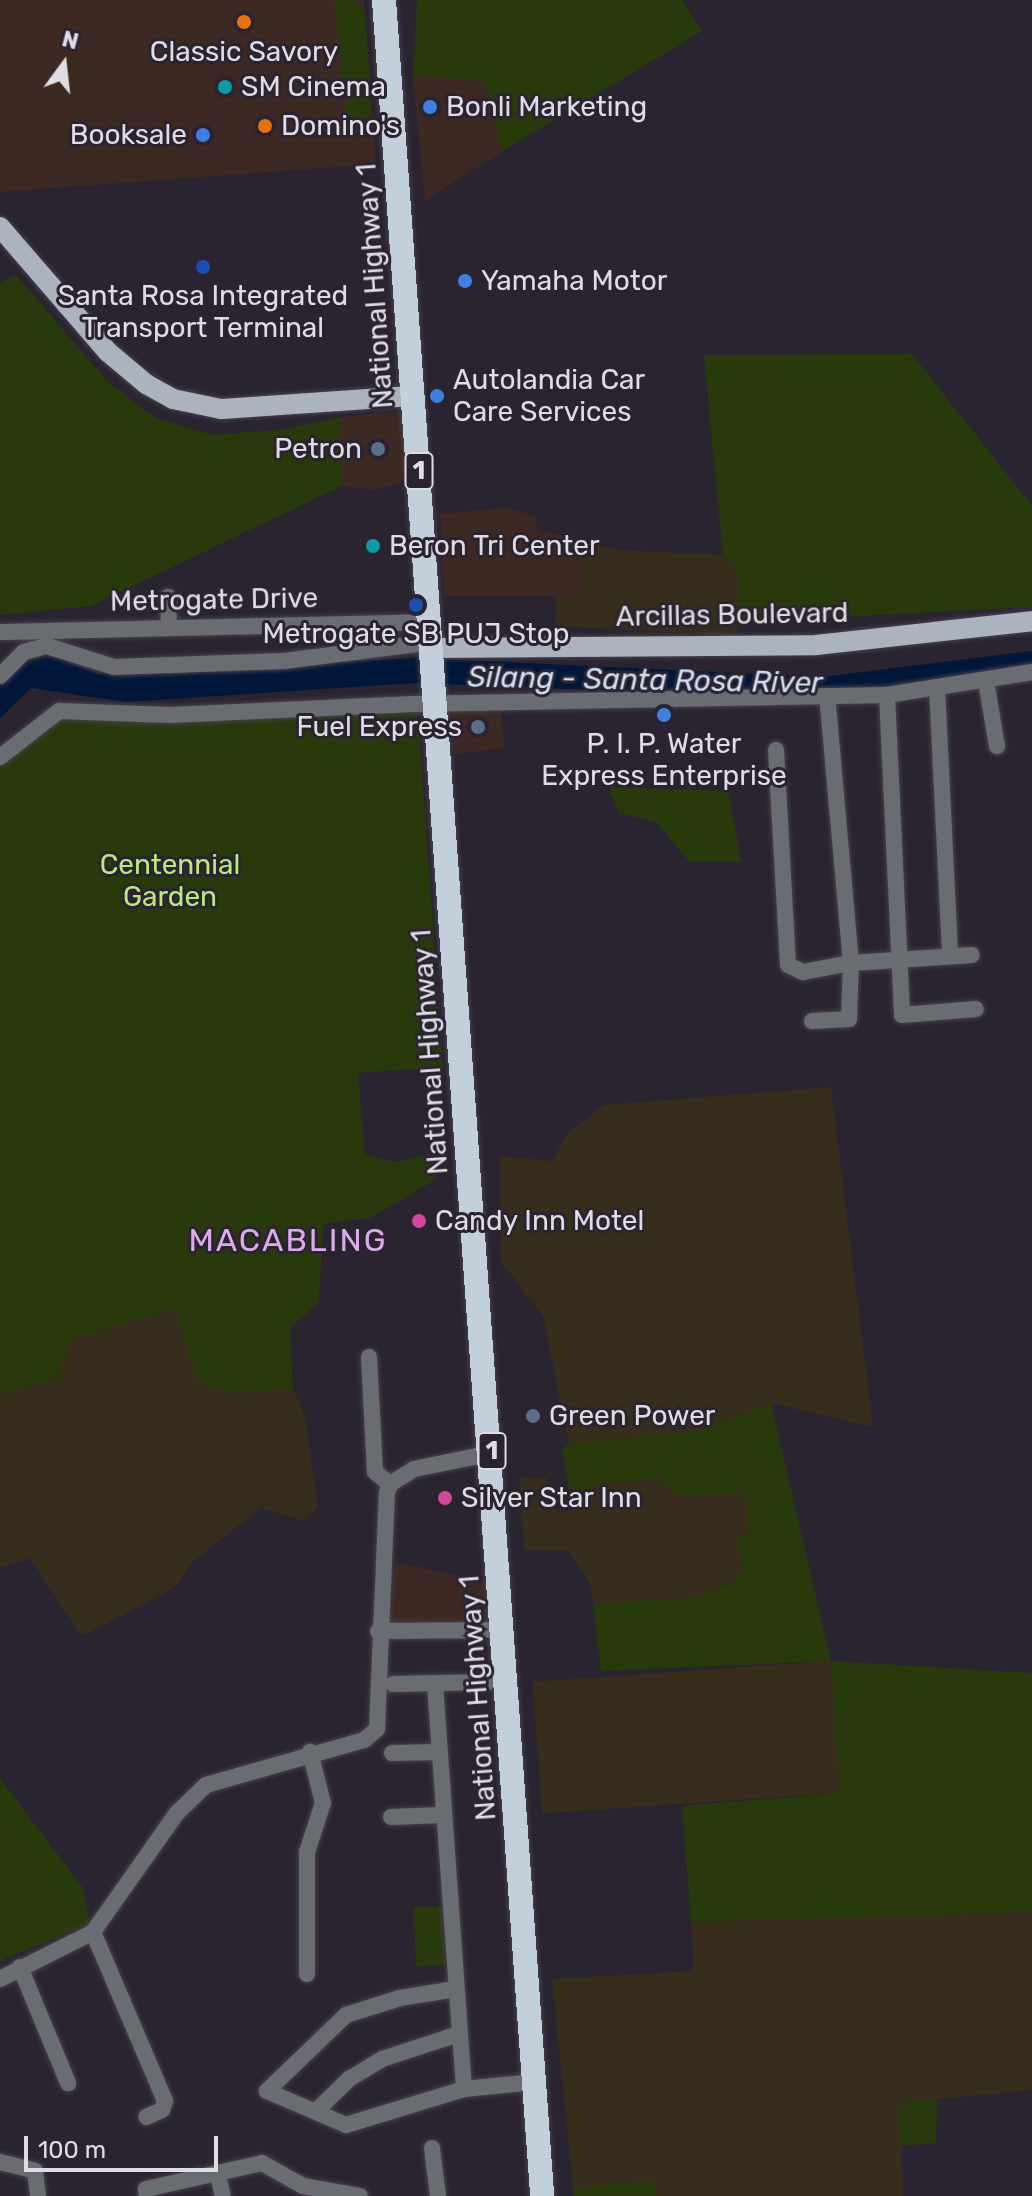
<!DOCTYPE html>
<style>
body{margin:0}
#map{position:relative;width:1032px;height:2196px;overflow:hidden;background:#2a2430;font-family:Rubik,sans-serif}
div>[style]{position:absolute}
.commercial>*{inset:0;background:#3c2923}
.industrial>*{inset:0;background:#362d1d;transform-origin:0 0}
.green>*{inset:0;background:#283a0b;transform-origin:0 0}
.water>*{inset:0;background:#011739}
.roads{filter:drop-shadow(0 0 2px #47414d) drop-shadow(0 0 2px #47414d)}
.minor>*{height:16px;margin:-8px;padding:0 8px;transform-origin:8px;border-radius:8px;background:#696d72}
.major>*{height:20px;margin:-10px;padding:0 10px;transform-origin:10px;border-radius:10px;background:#aab3be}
.highway>*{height:24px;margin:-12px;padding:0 12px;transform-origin:12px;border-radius:12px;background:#c4cfdc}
.dots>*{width:22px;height:22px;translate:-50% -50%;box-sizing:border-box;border:4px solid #2a2430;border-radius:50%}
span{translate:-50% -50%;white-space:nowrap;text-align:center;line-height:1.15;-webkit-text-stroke:6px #2a2430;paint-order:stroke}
.shield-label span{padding:2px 6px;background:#2a2430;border:2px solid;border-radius:6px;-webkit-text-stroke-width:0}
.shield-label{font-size:26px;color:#e0dce4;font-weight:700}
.poi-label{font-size:28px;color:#e0dce4}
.left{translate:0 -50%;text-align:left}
.right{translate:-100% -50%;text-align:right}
.street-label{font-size:28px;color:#e0dce4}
.park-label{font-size:28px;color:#baea79}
.water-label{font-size:30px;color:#d1dff2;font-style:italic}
.quarter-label{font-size:32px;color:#dcacea;letter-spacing:2px}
.north{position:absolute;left:24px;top:24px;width:80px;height:80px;-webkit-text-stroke:6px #2a2430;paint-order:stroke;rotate:15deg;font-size:22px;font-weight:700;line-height:32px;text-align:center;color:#e0dce4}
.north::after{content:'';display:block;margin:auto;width:28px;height:36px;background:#e0dce4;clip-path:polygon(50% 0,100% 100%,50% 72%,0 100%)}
.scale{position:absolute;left:24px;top:2136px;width:194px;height:36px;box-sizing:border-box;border:4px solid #e0dce4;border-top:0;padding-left:10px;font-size:24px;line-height:28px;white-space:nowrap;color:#e0dce4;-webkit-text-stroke:6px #2a2430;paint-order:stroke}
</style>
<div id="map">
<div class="commercial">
<div style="clip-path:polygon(0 0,364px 0,376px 164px,0 192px)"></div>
<div style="clip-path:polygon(413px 75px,486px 81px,501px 152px,425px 201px)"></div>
<div style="clip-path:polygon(401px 412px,407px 480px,376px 490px,342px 486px,340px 417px)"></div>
<div style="clip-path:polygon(505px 508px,536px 516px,537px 530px,570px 538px,583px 560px,581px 596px,444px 596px,440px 514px)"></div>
<div style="clip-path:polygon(451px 707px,500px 708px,505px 748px,454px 754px)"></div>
<div style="clip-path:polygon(396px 1562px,489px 1582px,491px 1626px,388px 1621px)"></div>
</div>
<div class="industrial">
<div style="clip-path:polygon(570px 538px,617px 550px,723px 555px,737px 569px,742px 622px,734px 636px,555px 626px,556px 596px,581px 595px,582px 560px)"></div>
<div style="clip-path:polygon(831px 1087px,873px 1427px,771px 1403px,699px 1431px,569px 1444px,543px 1316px,501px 1261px,500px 1156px,552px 1161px,569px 1132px,604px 1105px)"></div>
<div style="clip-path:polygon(177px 1308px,232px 1393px,293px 1388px,305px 1416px,318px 1507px,304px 1521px,261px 1508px,191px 1563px,174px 1588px,82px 1636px,30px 1558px,0 1568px,0 1395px,57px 1377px,71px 1339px)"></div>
<div style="clip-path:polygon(519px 1477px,547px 1478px,554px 1510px,573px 1511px,575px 1500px,600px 1482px,663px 1480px,680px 1495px,747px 1493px,750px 1536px,739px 1539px,742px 1567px,735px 1580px,691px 1598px,593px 1604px,590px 1582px,569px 1551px,524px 1550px)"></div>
<div style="left:831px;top:1661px;width:132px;height:299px;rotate:86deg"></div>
<div style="clip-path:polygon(1032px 1912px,1032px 2090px,900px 2103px,903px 2196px,574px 2196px,552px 1979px,694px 1971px,691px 1922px)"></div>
</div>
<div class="green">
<div style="clip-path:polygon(334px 0,353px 0,365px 13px,372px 111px,349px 134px)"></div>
<div style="clip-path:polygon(417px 0,682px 0,702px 31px,501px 152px,485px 81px,413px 75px)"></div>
<div style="clip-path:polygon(16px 275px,109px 383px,154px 417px,212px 435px,287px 429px,340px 417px,342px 486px,91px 606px,0 615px,0 283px)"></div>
<div style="clip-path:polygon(912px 354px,1032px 506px,1032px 607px,742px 622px,737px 569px,723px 555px,704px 355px)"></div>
<div style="clip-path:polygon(418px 712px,443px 1067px,358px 1073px,365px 1155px,395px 1162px,447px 1150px,435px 1180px,370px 1218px,323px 1224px,319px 1302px,290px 1328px,293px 1388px,232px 1393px,197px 1380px,176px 1308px,71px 1339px,57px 1377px,0 1395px,0 759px,55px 717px)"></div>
<div style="clip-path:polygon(609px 787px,729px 791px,741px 862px,689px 861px,656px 822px,619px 813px)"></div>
<div style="clip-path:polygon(771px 1403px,831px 1661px,1032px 1673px,1032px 1912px,691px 1922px,682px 1806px,840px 1793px,831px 1661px,601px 1671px,593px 1604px,691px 1598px,735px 1581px,742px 1567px,739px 1539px,750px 1536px,747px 1493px,679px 1495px,663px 1480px,600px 1482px,575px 1500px,573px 1511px,562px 1450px,569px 1444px,699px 1431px)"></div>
<div style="clip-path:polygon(0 1778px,83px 1888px,89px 1924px,0 1961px)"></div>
<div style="left:442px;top:1906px;width:59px;height:29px;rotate:87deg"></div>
<div style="clip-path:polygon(937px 2099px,936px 2143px,901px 2146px,899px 2103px)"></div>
<div style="clip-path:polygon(654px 2181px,656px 2196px,574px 2196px,573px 2188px)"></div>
</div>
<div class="water">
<div style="clip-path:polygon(1032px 651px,1032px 669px,899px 689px,756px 697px,416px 683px,126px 702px,31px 688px,0 718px,0 683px,21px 662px,50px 655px,98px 674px,419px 658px,822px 677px)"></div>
</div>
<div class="roads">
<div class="minor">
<div style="left:168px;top:597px;width:30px;rotate:88deg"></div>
<div style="left:0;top:632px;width:430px;rotate:-1.3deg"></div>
<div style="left:0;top:676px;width:34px;rotate:-45deg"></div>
<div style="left:24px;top:652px;width:24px;rotate:-15deg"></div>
<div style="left:47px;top:646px;width:70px;rotate:17.4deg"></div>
<div style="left:114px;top:667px;width:170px;rotate:-2deg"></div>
<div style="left:284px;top:661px;width:142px;rotate:-7.3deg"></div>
<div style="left:425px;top:643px;width:8px;rotate:40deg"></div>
<div style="left:986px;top:681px;width:66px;rotate:80.4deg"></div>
<div style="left:937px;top:687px;width:268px;rotate:87.2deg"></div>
<div style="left:887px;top:695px;width:320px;rotate:87.3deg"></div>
<div style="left:902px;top:1015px;width:74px;rotate:-4.6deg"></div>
<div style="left:776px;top:750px;width:215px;rotate:86.8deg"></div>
<div style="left:788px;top:965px;width:17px;rotate:25deg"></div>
<div style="left:803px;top:972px;width:49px;rotate:-10.6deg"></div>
<div style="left:851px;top:963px;width:121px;rotate:-3.8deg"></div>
<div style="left:0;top:757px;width:75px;rotate:-37.9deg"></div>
<div style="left:59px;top:711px;width:111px;rotate:2.1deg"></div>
<div style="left:170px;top:715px;width:243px;rotate:-2.6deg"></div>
<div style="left:413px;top:704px;width:474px;rotate:-1.1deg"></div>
<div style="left:887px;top:695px;width:147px;rotate:-9deg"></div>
<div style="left:812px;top:1021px;width:37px;rotate:-3deg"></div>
<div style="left:849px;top:1019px;width:56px;rotate:-88deg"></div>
<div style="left:851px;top:963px;width:268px;rotate:-95.1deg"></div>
<div style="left:369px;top:1357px;width:115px;rotate:87deg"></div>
<div style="left:375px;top:1472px;width:19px;rotate:39deg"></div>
<div style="left:378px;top:1631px;width:125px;rotate:-0.5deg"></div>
<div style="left:393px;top:1684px;width:95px;rotate:-1.2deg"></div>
<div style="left:435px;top:1684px;width:406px;rotate:85.9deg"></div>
<div style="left:392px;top:1753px;width:46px;rotate:-1.2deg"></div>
<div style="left:391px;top:1817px;width:51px;rotate:-2.2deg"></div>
<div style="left:93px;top:1932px;width:184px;rotate:66.9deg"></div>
<div style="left:165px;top:2101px;width:9px;rotate:108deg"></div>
<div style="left:162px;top:2110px;width:17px;rotate:156deg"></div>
<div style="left:20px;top:1967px;width:126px;rotate:67.5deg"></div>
<div style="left:307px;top:1974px;width:122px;rotate:-90deg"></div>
<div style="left:307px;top:1852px;width:52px;rotate:-71.9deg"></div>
<div style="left:323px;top:1803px;width:53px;rotate:-104.3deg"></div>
<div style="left:0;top:1979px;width:104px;rotate:-26.8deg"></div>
<div style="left:93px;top:1932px;width:146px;rotate:-54.8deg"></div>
<div style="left:177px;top:1813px;width:40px;rotate:-44deg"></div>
<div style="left:206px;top:1785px;width:164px;rotate:-15.9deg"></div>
<div style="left:364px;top:1740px;width:17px;rotate:-40deg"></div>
<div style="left:377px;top:1729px;width:236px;rotate:-87.6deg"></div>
<div style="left:387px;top:1493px;width:9px;rotate:-72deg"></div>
<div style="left:390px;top:1484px;width:28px;rotate:-32deg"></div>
<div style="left:414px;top:1469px;width:80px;rotate:-11.6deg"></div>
<div style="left:456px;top:1989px;width:57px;rotate:170.9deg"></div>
<div style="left:400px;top:1998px;width:57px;rotate:162.5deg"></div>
<div style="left:346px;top:2015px;width:110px;rotate:136.1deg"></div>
<div style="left:267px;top:2091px;width:86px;rotate:23.3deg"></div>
<div style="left:346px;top:2125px;width:123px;rotate:-17deg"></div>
<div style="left:464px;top:2089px;width:70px;rotate:-5.7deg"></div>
<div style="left:316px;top:2111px;width:46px;rotate:-44.1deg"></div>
<div style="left:349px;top:2079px;width:39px;rotate:-31deg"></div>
<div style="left:382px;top:2059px;width:81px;rotate:-18deg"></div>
<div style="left:432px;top:2148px;width:48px;rotate:82.9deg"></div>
<div style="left:0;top:2162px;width:36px;rotate:14deg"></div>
<div style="left:35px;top:2171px;width:25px;rotate:83deg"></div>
<div style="left:218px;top:2175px;width:22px;rotate:77deg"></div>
<div style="left:147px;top:2196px;width:7px;rotate:-98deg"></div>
<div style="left:146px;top:2189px;width:119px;rotate:-12.6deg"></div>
<div style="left:262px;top:2163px;width:47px;rotate:29.3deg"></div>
<div style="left:303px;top:2186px;width:58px;rotate:10deg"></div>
</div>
<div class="major">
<div style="left:0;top:227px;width:165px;rotate:49.2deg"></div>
<div style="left:108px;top:352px;width:50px;rotate:40.1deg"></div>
<div style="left:146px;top:384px;width:31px;rotate:29deg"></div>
<div style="left:173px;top:399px;width:49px;rotate:11.8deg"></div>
<div style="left:221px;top:409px;width:192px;rotate:-3.9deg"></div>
<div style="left:431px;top:648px;width:385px;rotate:-0.4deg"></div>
<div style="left:816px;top:645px;width:217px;rotate:-6.3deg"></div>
</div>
<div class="highway">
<div style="left:384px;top:0;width:2202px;rotate:85.88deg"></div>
</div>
</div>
<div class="dots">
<div style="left:244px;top:22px;background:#e8710a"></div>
<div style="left:225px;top:87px;background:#0f9aa8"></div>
<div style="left:430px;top:107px;background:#3f7fe0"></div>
<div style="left:265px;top:126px;background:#e8710a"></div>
<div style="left:203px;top:135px;background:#3f7fe0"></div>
<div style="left:203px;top:267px;background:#1a4fb4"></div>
<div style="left:465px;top:281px;background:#3f7fe0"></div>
<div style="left:437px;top:396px;background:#3f7fe0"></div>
<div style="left:378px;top:449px;background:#5c6f8a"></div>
<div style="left:373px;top:546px;background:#0f9aa8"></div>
<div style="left:416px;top:605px;background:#1a4fb4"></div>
<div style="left:664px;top:715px;background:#3f7fe0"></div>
<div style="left:478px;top:727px;background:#5c6f8a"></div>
<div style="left:419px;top:1221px;background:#d1479c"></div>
<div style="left:533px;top:1416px;background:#5c6f8a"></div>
<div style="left:445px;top:1498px;background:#d1479c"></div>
</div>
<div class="shield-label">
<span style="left:419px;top:471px">1</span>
<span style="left:492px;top:1451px">1</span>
</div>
<div class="poi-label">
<span style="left:244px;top:52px">Classic Savory</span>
<span class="left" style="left:241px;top:87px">SM Cinema</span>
<span class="left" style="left:446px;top:107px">Bonli Marketing</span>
<span class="left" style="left:281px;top:126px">Domino's</span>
<span class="right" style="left:187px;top:135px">Booksale</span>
<span class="left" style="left:481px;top:281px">Yamaha Motor</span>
<span style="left:203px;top:312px">Santa Rosa Integrated<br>Transport Terminal</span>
<span class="left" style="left:453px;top:396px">Autolandia Car<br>Care Services</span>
<span class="right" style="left:362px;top:449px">Petron</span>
<span class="left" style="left:389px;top:546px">Beron Tri Center</span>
<span style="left:416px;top:634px">Metrogate SB PUJ Stop</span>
<span class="right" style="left:462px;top:727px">Fuel Express</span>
<span style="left:664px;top:760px">P. I. P. Water<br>Express Enterprise</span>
<span class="left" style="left:435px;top:1221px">Candy Inn Motel</span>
<span class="left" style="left:549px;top:1416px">Green Power</span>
<span class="left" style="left:461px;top:1498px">Silver Star Inn</span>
</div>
<div class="street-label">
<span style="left:375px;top:286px;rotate:-94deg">National Highway 1</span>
<span style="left:214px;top:600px;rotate:-1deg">Metrogate Drive</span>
<span style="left:732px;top:615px;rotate:-1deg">Arcillas Boulevard</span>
<span style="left:430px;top:1052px;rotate:-94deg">National Highway 1</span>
<span style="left:478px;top:1698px;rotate:-94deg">National Highway 1</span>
</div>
<div class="park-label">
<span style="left:170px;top:881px">Centennial<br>Garden</span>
</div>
<div class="water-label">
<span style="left:645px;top:680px;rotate:1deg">Silang - Santa Rosa River</span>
</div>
<div class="quarter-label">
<span style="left:288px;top:1240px">MACABLING</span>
</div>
<div class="north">N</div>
<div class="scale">100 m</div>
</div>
